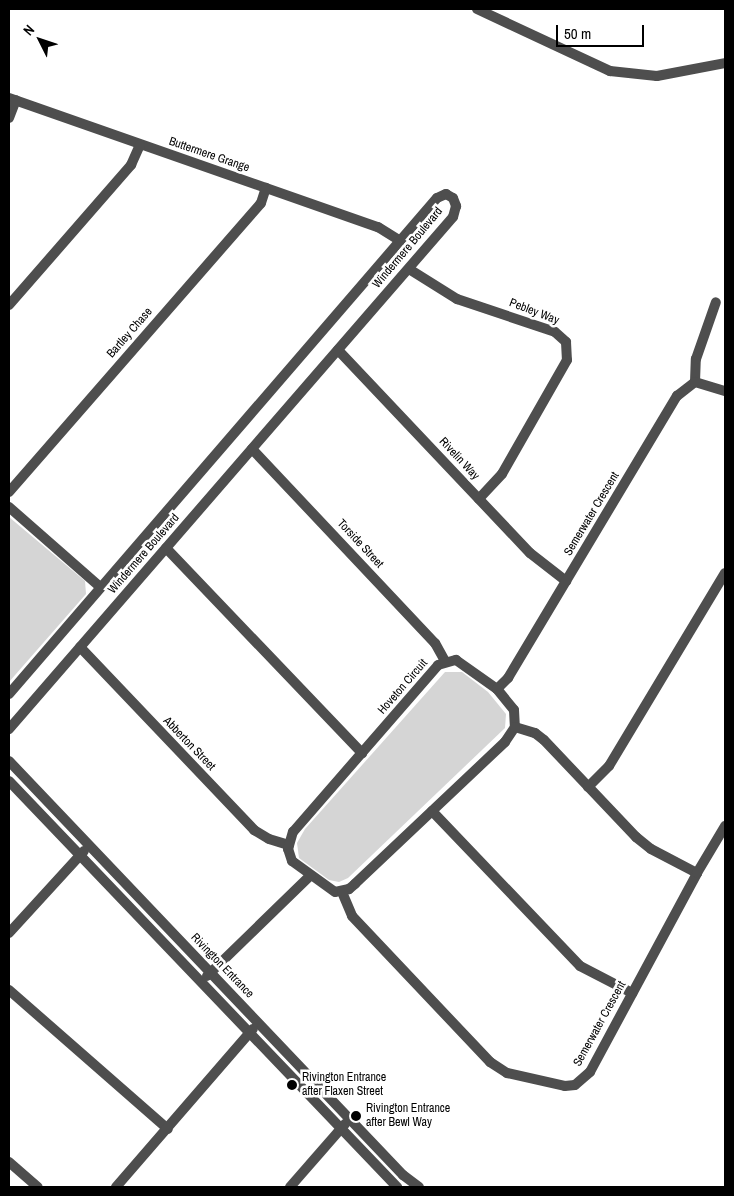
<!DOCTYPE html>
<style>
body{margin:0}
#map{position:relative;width:734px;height:1196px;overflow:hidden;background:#fff;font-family:"Archivo Narrow",sans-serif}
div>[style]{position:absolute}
.green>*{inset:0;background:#d5d5d5}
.street>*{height:10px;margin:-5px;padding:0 5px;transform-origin:5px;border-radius:5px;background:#4e4e4e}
.dots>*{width:14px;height:14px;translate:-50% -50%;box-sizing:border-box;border:2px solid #fff;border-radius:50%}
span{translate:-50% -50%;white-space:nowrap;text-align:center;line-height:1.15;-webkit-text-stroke:5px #fff;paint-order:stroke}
.street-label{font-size:12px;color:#000}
.poi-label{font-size:12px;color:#000}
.left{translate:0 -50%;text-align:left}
.frame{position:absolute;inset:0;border:10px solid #000;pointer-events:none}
.north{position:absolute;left:15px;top:15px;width:50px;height:50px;-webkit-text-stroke:4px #fff;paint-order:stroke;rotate:311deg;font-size:14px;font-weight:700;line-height:20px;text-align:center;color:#000}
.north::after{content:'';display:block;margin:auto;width:18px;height:22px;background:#000;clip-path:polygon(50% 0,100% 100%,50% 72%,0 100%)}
.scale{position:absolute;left:556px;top:25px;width:88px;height:22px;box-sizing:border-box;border:2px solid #000;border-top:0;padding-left:6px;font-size:15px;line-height:18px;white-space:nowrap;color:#000;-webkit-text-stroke:4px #fff;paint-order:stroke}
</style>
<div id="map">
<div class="green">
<div style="clip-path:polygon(9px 517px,85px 581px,86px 594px,9px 682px)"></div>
<div style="clip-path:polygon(445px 672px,462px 672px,488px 692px,506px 714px,505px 728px,348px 878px,339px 882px,329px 880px,299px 858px,297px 843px,305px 829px)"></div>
</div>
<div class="street">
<div style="left:477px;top:9px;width:147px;rotate:25deg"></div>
<div style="left:610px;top:71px;width:47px;rotate:6.1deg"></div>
<div style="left:657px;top:76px;width:69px;rotate:-10.8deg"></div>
<div style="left:9px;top:98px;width:391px;rotate:19.3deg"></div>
<div style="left:378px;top:227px;width:26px;rotate:32deg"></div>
<div style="left:9px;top:118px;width:19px;rotate:-69deg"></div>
<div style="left:409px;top:269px;width:57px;rotate:32deg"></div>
<div style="left:457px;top:299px;width:103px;rotate:18.6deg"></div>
<div style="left:555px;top:332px;width:15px;rotate:42deg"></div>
<div style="left:566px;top:342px;width:18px;rotate:87deg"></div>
<div style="left:567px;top:360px;width:131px;rotate:119.7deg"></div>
<div style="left:502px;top:474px;width:34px;rotate:133deg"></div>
<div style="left:9px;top:305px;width:186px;rotate:-48.9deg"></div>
<div style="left:131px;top:165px;width:22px;rotate:-66deg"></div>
<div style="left:338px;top:350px;width:279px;rotate:46.6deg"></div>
<div style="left:530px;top:553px;width:46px;rotate:37.9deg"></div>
<div style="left:695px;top:382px;width:23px;rotate:-88deg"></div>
<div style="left:696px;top:359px;width:60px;rotate:-70.7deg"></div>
<div style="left:252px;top:449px;width:267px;rotate:46.7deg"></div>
<div style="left:435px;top:643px;width:21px;rotate:61deg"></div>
<div style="left:9px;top:492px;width:383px;rotate:-48.9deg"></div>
<div style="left:261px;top:203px;width:16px;rotate:-72deg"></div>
<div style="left:9px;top:507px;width:121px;rotate:41.3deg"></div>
<div style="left:166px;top:548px;width:284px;rotate:46.3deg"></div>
<div style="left:80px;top:647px;width:253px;rotate:46.4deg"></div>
<div style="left:254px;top:830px;width:17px;rotate:31deg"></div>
<div style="left:269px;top:839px;width:21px;rotate:17deg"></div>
<div style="left:456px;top:660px;width:50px;rotate:35.3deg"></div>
<div style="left:497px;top:689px;width:27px;rotate:51deg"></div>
<div style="left:514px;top:710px;width:17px;rotate:87deg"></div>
<div style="left:515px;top:727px;width:18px;rotate:124deg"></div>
<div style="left:505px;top:742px;width:207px;rotate:136.6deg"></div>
<div style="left:355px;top:884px;width:8px;rotate:140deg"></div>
<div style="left:349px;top:889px;width:14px;rotate:168deg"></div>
<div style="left:335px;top:892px;width:53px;rotate:-144.2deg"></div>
<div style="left:292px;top:861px;width:13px;rotate:-108deg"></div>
<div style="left:288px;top:849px;width:18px;rotate:-74deg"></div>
<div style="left:293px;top:832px;width:221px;rotate:-49deg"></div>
<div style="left:438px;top:665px;width:19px;rotate:-16deg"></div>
<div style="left:497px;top:689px;width:16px;rotate:-45deg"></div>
<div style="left:508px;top:678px;width:329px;rotate:-59.1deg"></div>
<div style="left:677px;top:396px;width:23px;rotate:-38deg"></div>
<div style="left:695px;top:382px;width:31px;rotate:17deg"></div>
<div style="left:9px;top:694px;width:655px;rotate:-49.21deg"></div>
<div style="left:437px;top:198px;width:10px;rotate:-24deg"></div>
<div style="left:446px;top:194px;width:8px;rotate:30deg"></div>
<div style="left:453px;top:198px;width:9px;rotate:69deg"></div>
<div style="left:456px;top:206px;width:11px;rotate:105deg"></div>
<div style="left:453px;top:217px;width:678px;rotate:130.93deg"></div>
<div style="left:515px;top:727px;width:21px;rotate:17deg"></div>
<div style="left:535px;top:733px;width:11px;rotate:38deg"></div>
<div style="left:544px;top:740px;width:134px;rotate:46.5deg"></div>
<div style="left:636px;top:837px;width:19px;rotate:39deg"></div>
<div style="left:651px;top:849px;width:52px;rotate:27.6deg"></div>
<div style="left:9px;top:761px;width:572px;rotate:46.42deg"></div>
<div style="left:403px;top:1175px;width:20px;rotate:37deg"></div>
<div style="left:9px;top:781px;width:562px;rotate:46.3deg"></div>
<div style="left:588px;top:787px;width:30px;rotate:-45deg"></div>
<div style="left:609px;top:766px;width:225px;rotate:-59deg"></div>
<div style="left:432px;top:811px;width:214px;rotate:46.3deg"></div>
<div style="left:580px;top:966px;width:59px;rotate:27.4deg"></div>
<div style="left:342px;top:892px;width:26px;rotate:67deg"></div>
<div style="left:352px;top:916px;width:201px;rotate:46.6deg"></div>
<div style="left:490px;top:1062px;width:20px;rotate:33deg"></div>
<div style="left:507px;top:1073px;width:59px;rotate:12.6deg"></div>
<div style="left:565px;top:1086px;width:10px;rotate:-6deg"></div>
<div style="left:575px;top:1085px;width:20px;rotate:-41deg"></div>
<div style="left:590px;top:1072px;width:226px;rotate:-61.7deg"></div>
<div style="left:697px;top:873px;width:55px;rotate:-59.2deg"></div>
<div style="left:9px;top:933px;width:111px;rotate:-47.6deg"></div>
<div style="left:207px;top:976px;width:144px;rotate:-44.2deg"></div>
<div style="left:9px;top:990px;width:211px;rotate:41.2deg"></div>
<div style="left:9px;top:1162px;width:38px;rotate:41deg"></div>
<div style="left:116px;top:1187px;width:209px;rotate:-49.1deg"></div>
<div style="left:290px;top:1187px;width:84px;rotate:-48.9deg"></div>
</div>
<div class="dots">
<div style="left:292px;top:1085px;background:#000"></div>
<div style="left:356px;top:1116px;background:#000"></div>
</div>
<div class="street-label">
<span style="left:209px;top:155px;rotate:19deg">Buttermere Grange</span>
<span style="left:408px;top:248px;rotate:-50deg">Windermere Boulevard</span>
<span style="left:534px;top:312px;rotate:21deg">Pebley Way</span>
<span style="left:130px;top:333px;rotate:-49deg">Bartley Chase</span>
<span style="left:459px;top:459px;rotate:47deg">Rivelin Way</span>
<span style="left:592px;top:514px;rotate:-59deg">Semerwater Crescent</span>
<span style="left:360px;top:544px;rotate:47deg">Torside Street</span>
<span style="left:144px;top:554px;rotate:-49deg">Windermere Boulevard</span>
<span style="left:403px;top:687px;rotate:-49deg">Hoveton Circuit</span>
<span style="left:189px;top:744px;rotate:46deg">Abberton Street</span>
<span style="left:222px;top:966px;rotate:46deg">Rivington Entrance</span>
<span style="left:600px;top:1024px;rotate:-61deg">Semerwater Crescent</span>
</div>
<div class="poi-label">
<span class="left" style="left:302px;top:1085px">Rivington Entrance<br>after Flaxen Street</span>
<span class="left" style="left:366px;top:1116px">Rivington Entrance<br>after Bewl Way</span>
</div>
<div class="frame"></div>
<div class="north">N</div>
<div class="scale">50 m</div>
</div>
